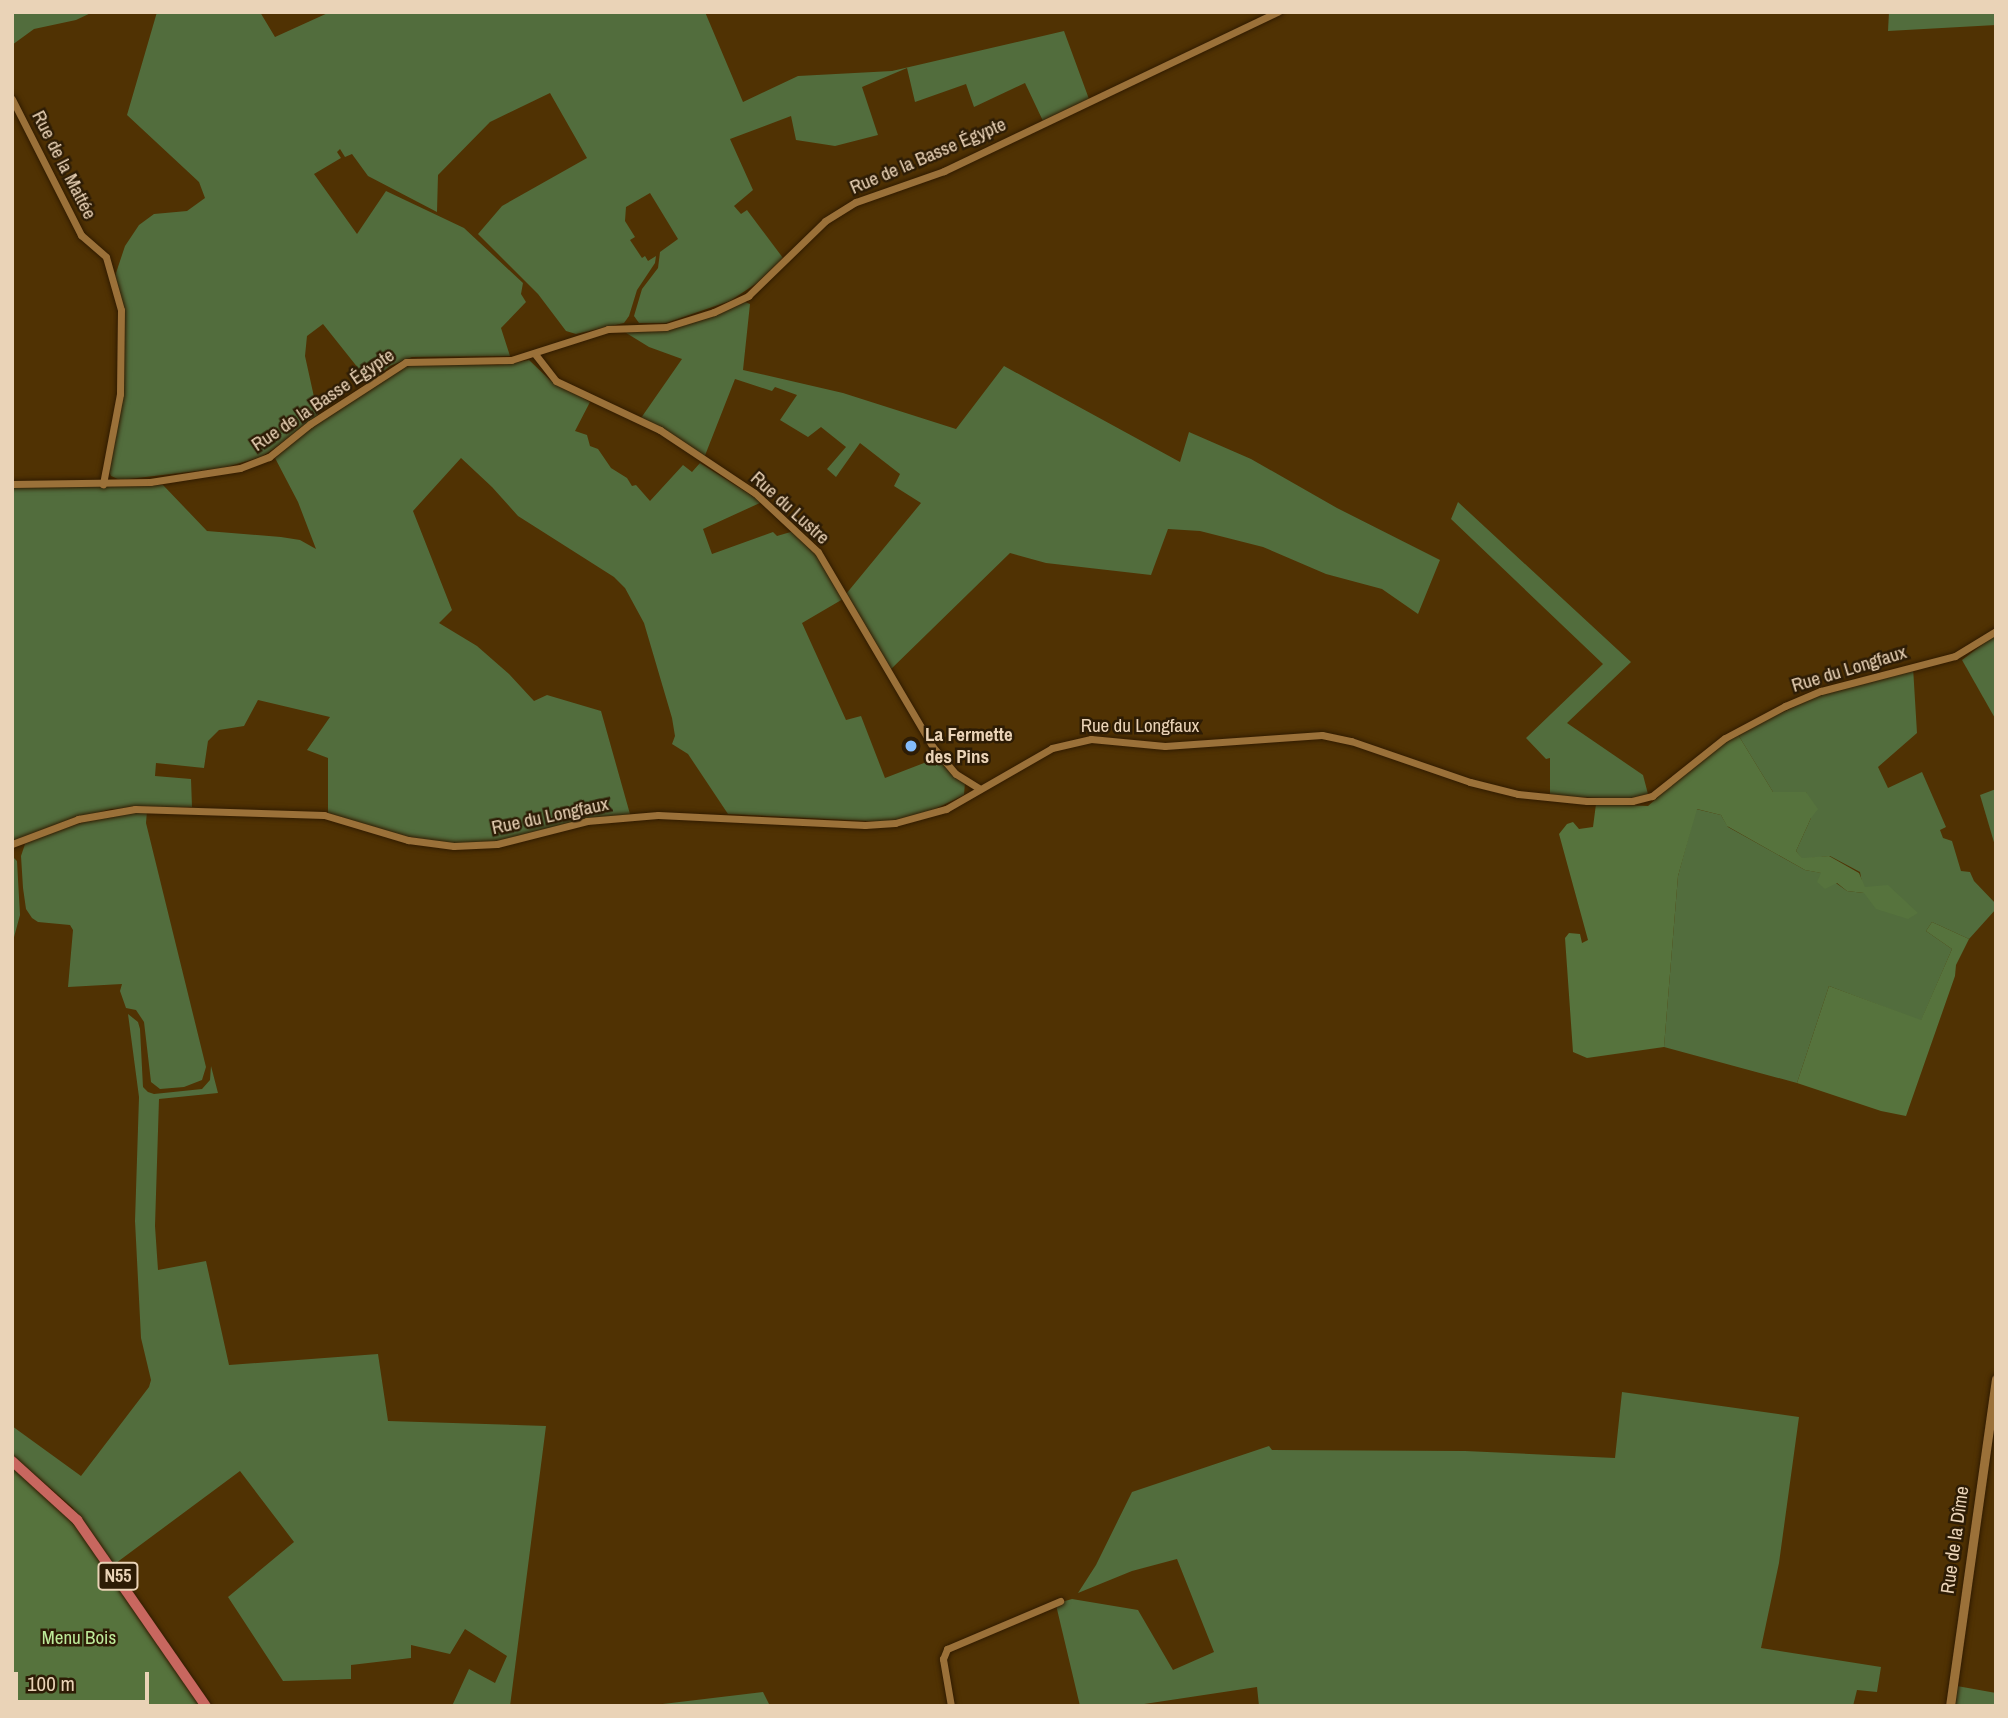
<!DOCTYPE html>
<meta charset="utf-8">
<style>
body{margin:0}
#map{position:relative;width:2008px;height:1718px;overflow:hidden;background:#503203;font-family:"Archivo Narrow",sans-serif}
div>[style]{position:absolute}
.green>*{inset:0;background:#526d3d}
.forest>*{inset:0;background:#56733d}
.roads{filter:drop-shadow(0 0 2px #301b00) drop-shadow(0 0 2px #301b00)}
.minor>*{height:7px;margin:-3.5px;padding:0 3.5px;transform-origin:3.5px;border-radius:3.5px;background:#9b7139}
.tertiary>*{height:9px;margin:-4.5px;padding:0 4.5px;transform-origin:4.5px;border-radius:4.5px;background:#9b7139}
.primary>*{height:10px;margin:-5px;padding:0 5px;transform-origin:5px;border-radius:5px;background:#c8675f}
.dots>*{width:19px;height:19px;translate:-50% -50%;box-sizing:border-box;border:4px solid #2d1c05;border-radius:50%}
span{translate:-50% -50%;white-space:nowrap;text-align:center;line-height:1.15;-webkit-text-stroke:5px #2d1c05;paint-order:stroke}
.shield-label span{padding:2px 5px;background:#2d1c05;border:2px solid;border-radius:5px;-webkit-text-stroke-width:0}
.shield-label{font-size:18px;color:#ead3b7;font-weight:700}
.street-label{font-size:19px;color:#ead3b7}
.poi-label{font-size:19px;color:#ead3b7;font-weight:700}
.left{translate:0 -50%;text-align:left}
.park-label{font-size:19px;color:#beeb9a}
.frame{position:absolute;inset:0;border:14px solid #ead3b7;pointer-events:none}
.scale{position:absolute;left:14px;top:1672px;width:135px;height:32px;box-sizing:border-box;border:4px solid #ead3b7;border-top:0;padding-left:9px;font-size:21px;line-height:24px;white-space:nowrap;color:#ead3b7;-webkit-text-stroke:5px #2d1c05;paint-order:stroke}
</style>
<div id="map">
<div class="green">
<div style="clip-path:polygon(12px 12px,93px 12px,76px 20px,34px 29px,12px 45px)"></div>
<div style="clip-path:polygon(157px 12px,260px 12px,275px 37px,330px 12px,705px 12px,743px 102px,798px 76px,892px 71px,1064px 31px,1089px 99px,1043px 121px,1025px 83px,974px 107px,966px 84px,915px 102px,907px 68px,862px 87px,878px 135px,835px 146px,796px 140px,791px 116px,730px 139px,753px 190px,734px 206px,741px 214px,747px 210px,783px 258px,757px 283px,730px 301px,666px 323px,639px 323px,634px 316px,642px 289px,658px 268px,660px 252px,678px 239px,650px 193px,626px 207px,625px 221px,635px 237px,630px 240px,642px 258px,645px 256px,648px 261px,656px 256px,655px 263px,637px 290px,629px 316px,624px 323px,576px 334px,566px 331px,538px 294px,478px 234px,502px 206px,587px 158px,550px 93px,490px 122px,438px 175px,437px 212px,368px 176px,352px 154px,345px 157px,340px 149px,337px 152px,341px 158px,314px 174px,357px 234px,386px 191px,464px 228px,523px 283px,521px 294px,526px 302px,501px 328px,510px 356px,412px 357px,390px 366px,370px 383px,323px 324px,307px 336px,305px 356px,318px 415px,275px 448px,261px 457px,223px 468px,120px 480px,111px 476px,108px 469px,124px 375px,124px 315px,115px 276px,125px 246px,139px 225px,154px 214px,187px 211px,205px 198px,199px 182px,127px 115px)"></div>
<div style="clip-path:polygon(1889px 12px,1996px 12px,1996px 25px,1888px 31px)"></div>
<div style="clip-path:polygon(745px 302px,750px 304px,743px 370px,843px 393px,956px 429px,1004px 366px,1180px 462px,1189px 432px,1251px 459px,1337px 508px,1440px 560px,1418px 614px,1382px 589px,1326px 574px,1263px 547px,1200px 531px,1168px 529px,1151px 575px,1046px 563px,1010px 553px,888px 672px,846px 594px,921px 503px,894px 486px,900px 474px,860px 443px,836px 477px,827px 469px,846px 447px,821px 427px,808px 437px,780px 420px,797px 395px,775px 387px,772px 391px,735px 379px,704px 458px,641px 418px,682px 359px,649px 347px,623px 331px,674px 329px)"></div>
<div style="clip-path:polygon(529px 360px,550px 380px,590px 402px,575px 431px,587px 435px,590px 446px,598px 449px,611px 468px,627px 478px,632px 486px,636px 485px,650px 501px,683px 465px,692px 472px,700px 463px,762px 502px,703px 529px,712px 554px,773px 532px,777px 536px,794px 531px,821px 560px,843px 599px,802px 623px,846px 720px,861px 716px,885px 778px,937px 758px,965px 783px,964px 795px,929px 812px,887px 822px,728px 814px,688px 754px,672px 744px,675px 736px,672px 718px,644px 623px,625px 588px,614px 577px,518px 516px,492px 487px,461px 458px,413px 511px,452px 610px,439px 623px,477px 646px,509px 674px,534px 701px,547px 695px,601px 711px,630px 814px,506px 840px,457px 844px,407px 837px,328px 813px,328px 758px,307px 750px,330px 717px,258px 700px,244px 726px,219px 730px,208px 741px,204px 768px,156px 763px,155px 776px,191px 779px,192px 807px,111px 809px,64px 822px,12px 842px,12px 487px,163px 485px,207px 531px,281px 537px,300px 540px,316px 549px,298px 502px,275px 458px,313px 426px,404px 367px,423px 363px,498px 365px)"></div>
<div style="clip-path:polygon(1458px 502px,1631px 662px,1567px 723px,1643px 775px,1648px 794px,1629px 799px,1550px 796px,1550px 758px,1546px 759px,1526px 738px,1603px 664px,1451px 519px)"></div>
<div style="clip-path:polygon(1996px 634px,1996px 720px,1962px 660px)"></div>
<div style="clip-path:polygon(1913px 667px,1917px 733px,1878px 767px,1888px 788px,1922px 772px,1946px 827px,1940px 830px,1943px 838px,1952px 841px,1961px 871px,1970px 872px,1974px 881px,1996px 904px,1996px 909px,1969px 939px,1932px 922px,1926px 931px,1952px 949px,1921px 1021px,1829px 986px,1797px 1083px,1664px 1047px,1678px 876px,1696px 809px,1721px 815px,1728px 827px,1805px 870px,1822px 873px,1847px 891px,1864px 893px,1860px 872px,1830px 856px,1802px 859px,1796px 851px,1811px 818px,1806px 792px,1773px 792px,1737px 733px,1822px 694px)"></div>
<div style="clip-path:polygon(1996px 789px,1996px 849px,1980px 795px)"></div>
<div style="clip-path:polygon(147px 811px,146px 823px,206px 1067px,202px 1080px,184px 1087px,160px 1089px,151px 1082px,144px 1022px,136px 1010px,126px 1008px,120px 991px,122px 984px,68px 987px,73px 930px,70px 925px,38px 922px,32px 918px,26px 909px,23px 888px,21px 856px,26px 841px,105px 815px)"></div>
<div style="clip-path:polygon(12px 856px,17px 861px,20px 915px,13px 941px,12px 963px)"></div>
<div style="clip-path:polygon(128px 1014px,138px 1022px,140px 1029px,143px 1087px,148px 1092px,154px 1094px,202px 1089px,210px 1080px,211px 1066px,218px 1093px,159px 1099px,155px 1226px,158px 1270px,206px 1261px,229px 1365px,378px 1354px,388px 1421px,546px 1426px,510px 1706px,452px 1706px,469px 1669px,495px 1683px,507px 1656px,465px 1629px,450px 1654px,411px 1645px,411px 1658px,351px 1665px,351px 1679px,283px 1681px,228px 1597px,294px 1542px,240px 1471px,112px 1566px,77px 1520px,73px 1508px,12px 1455px,12px 1426px,81px 1476px,149px 1387px,151px 1380px,141px 1338px,135px 1221px,139px 1097px)"></div>
<div style="clip-path:polygon(1622px 1392px,1799px 1417px,1779px 1563px,1761px 1648px,1881px 1667px,1877px 1692px,1857px 1690px,1853px 1706px,1259px 1706px,1257px 1687px,1131px 1706px,1080px 1706px,1056px 1605px,1065px 1601px,1072px 1599px,1138px 1610px,1173px 1670px,1214px 1652px,1177px 1559px,1132px 1571px,1078px 1593px,1096px 1565px,1132px 1492px,1269px 1446px,1272px 1450px,1465px 1451px,1615px 1458px)"></div>
<div style="clip-path:polygon(1957px 1686px,1996px 1693px,1996px 1706px,1954px 1706px)"></div>
<div style="clip-path:polygon(763px 1692px,770px 1706px,646px 1706px)"></div>
</div>
<div class="forest">
<div style="clip-path:polygon(1737px 733px,1773px 792px,1806px 792px,1818px 809px,1811px 818px,1796px 851px,1802px 858px,1829px 856px,1859px 873px,1865px 887px,1888px 885px,1918px 913px,1908px 919px,1876px 909px,1864px 893px,1847px 891px,1837px 883px,1825px 889px,1817px 882px,1821px 873px,1805px 870px,1727px 826px,1721px 815px,1697px 809px,1678px 876px,1664px 1047px,1587px 1058px,1573px 1052px,1565px 938px,1569px 933px,1580px 934px,1582px 943px,1588px 940px,1559px 834px,1567px 824px,1573px 822px,1579px 829px,1593px 827px,1596px 804px,1648px 806px,1699px 760px)"></div>
<div style="clip-path:polygon(1932px 922px,1969px 939px,1956px 965px,1955px 976px,1906px 1116px,1881px 1111px,1797px 1083px,1829px 986px,1921px 1020px,1952px 949px,1926px 931px)"></div>
<div style="clip-path:polygon(12px 1461px,58px 1499px,206px 1706px,12px 1706px)"></div>
</div>
<div class="roads">
<div class="minor">
<div style="left:12px;top:99px;width:153px;rotate:63.1deg"></div>
<div style="left:81px;top:235px;width:33px;rotate:41deg"></div>
<div style="left:106px;top:257px;width:55px;rotate:74.2deg"></div>
<div style="left:121px;top:310px;width:84px;rotate:90.7deg"></div>
<div style="left:120px;top:394px;width:92px;rotate:100.7deg"></div>
<div style="left:535px;top:354px;width:34px;rotate:52deg"></div>
<div style="left:556px;top:381px;width:115px;rotate:25.2deg"></div>
<div style="left:660px;top:430px;width:114px;rotate:33.6deg"></div>
<div style="left:755px;top:493px;width:86px;rotate:43.1deg"></div>
<div style="left:818px;top:552px;width:226px;rotate:59.5deg"></div>
<div style="left:933px;top:747px;width:35px;rotate:50deg"></div>
<div style="left:956px;top:774px;width:28px;rotate:32deg"></div>
<div style="left:12px;top:484px;width:138px;rotate:-0.8deg"></div>
<div style="left:150px;top:482px;width:91px;rotate:-8.8deg"></div>
<div style="left:240px;top:468px;width:31px;rotate:-21deg"></div>
<div style="left:269px;top:457px;width:53px;rotate:-38.8deg"></div>
<div style="left:310px;top:424px;width:114px;rotate:-32.9deg"></div>
<div style="left:406px;top:362px;width:105px;rotate:-1.1deg"></div>
<div style="left:511px;top:360px;width:102px;rotate:-17.7deg"></div>
<div style="left:608px;top:329px;width:58px;rotate:-2deg"></div>
<div style="left:666px;top:327px;width:50px;rotate:-17.4deg"></div>
<div style="left:714px;top:312px;width:38px;rotate:-25deg"></div>
<div style="left:748px;top:296px;width:107px;rotate:-44.2deg"></div>
<div style="left:825px;top:221px;width:36px;rotate:-32deg"></div>
<div style="left:856px;top:202px;width:93px;rotate:-19.4deg"></div>
<div style="left:944px;top:171px;width:370px;rotate:-25.5deg"></div>
<div style="left:12px;top:844px;width:71px;rotate:-20.7deg"></div>
<div style="left:78px;top:819px;width:58px;rotate:-10deg"></div>
<div style="left:135px;top:809px;width:189px;rotate:1.8deg"></div>
<div style="left:324px;top:815px;width:88px;rotate:16.6deg"></div>
<div style="left:408px;top:840px;width:46px;rotate:7.4deg"></div>
<div style="left:454px;top:846px;width:43px;rotate:-2.7deg"></div>
<div style="left:497px;top:844px;width:93px;rotate:-14.3deg"></div>
<div style="left:587px;top:821px;width:71px;rotate:-4.8deg"></div>
<div style="left:658px;top:815px;width:207px;rotate:2.8deg"></div>
<div style="left:865px;top:825px;width:30px;rotate:-4deg"></div>
<div style="left:895px;top:823px;width:53px;rotate:-15.4deg"></div>
<div style="left:946px;top:809px;width:122px;rotate:-29.9deg"></div>
<div style="left:1052px;top:748px;width:40px;rotate:-13deg"></div>
<div style="left:1091px;top:739px;width:74px;rotate:5.4deg"></div>
<div style="left:1165px;top:746px;width:157px;rotate:-4deg"></div>
<div style="left:1322px;top:735px;width:30px;rotate:12deg"></div>
<div style="left:1351px;top:741px;width:126px;rotate:19deg"></div>
<div style="left:1470px;top:782px;width:49px;rotate:14deg"></div>
<div style="left:1518px;top:794px;width:69px;rotate:5.8deg"></div>
<div style="left:1587px;top:801px;width:45px"></div>
<div style="left:1632px;top:801px;width:21px;rotate:-14deg"></div>
<div style="left:1652px;top:796px;width:93px;rotate:-38.5deg"></div>
<div style="left:1725px;top:738px;width:68px;rotate:-28.1deg"></div>
<div style="left:1785px;top:706px;width:39px;rotate:-23deg"></div>
<div style="left:1821px;top:691px;width:138px;rotate:-14.6deg"></div>
<div style="left:1955px;top:656px;width:48px;rotate:-31.4deg"></div>
<div style="left:951px;top:1706px;width:48px;rotate:-99.7deg"></div>
<div style="left:943px;top:1659px;width:11px;rotate:-68deg"></div>
<div style="left:947px;top:1649px;width:123px;rotate:-23deg"></div>
</div>
<div class="tertiary">
<div style="left:1950px;top:1706px;width:330px;rotate:-82deg"></div>
</div>
<div class="primary">
<div style="left:12px;top:1461px;width:88px;rotate:42.2deg"></div>
<div style="left:77px;top:1520px;width:226px;rotate:55.3deg"></div>
</div>
</div>
<div class="dots">
<div style="left:911px;top:746px;background:#84bcfb"></div>
</div>
<div class="shield-label">
<span style="left:118px;top:1576px">N55</span>
</div>
<div class="street-label">
<span style="left:928px;top:156px;rotate:-23deg">Rue de la Basse Égypte</span>
<span style="left:64px;top:165px;rotate:63deg">Rue de la Mattée</span>
<span style="left:323px;top:400px;rotate:-34deg">Rue de la Basse Égypte</span>
<span style="left:790px;top:508px;rotate:42deg">Rue du Lustre</span>
<span style="left:1849px;top:669px;rotate:-17deg">Rue du Longfaux</span>
<span style="left:1140px;top:726px">Rue du Longfaux</span>
<span style="left:550px;top:816px;rotate:-12deg">Rue du Longfaux</span>
<span style="left:1955px;top:1540px;rotate:-82deg">Rue de la Dîme</span>
</div>
<div class="poi-label">
<span class="left" style="left:925px;top:746px">La Fermette<br>des Pins</span>
</div>
<div class="park-label">
<span style="left:79px;top:1638px">Menu Bois</span>
</div>
<div class="frame"></div>
<div class="scale">100 m</div>
</div>
